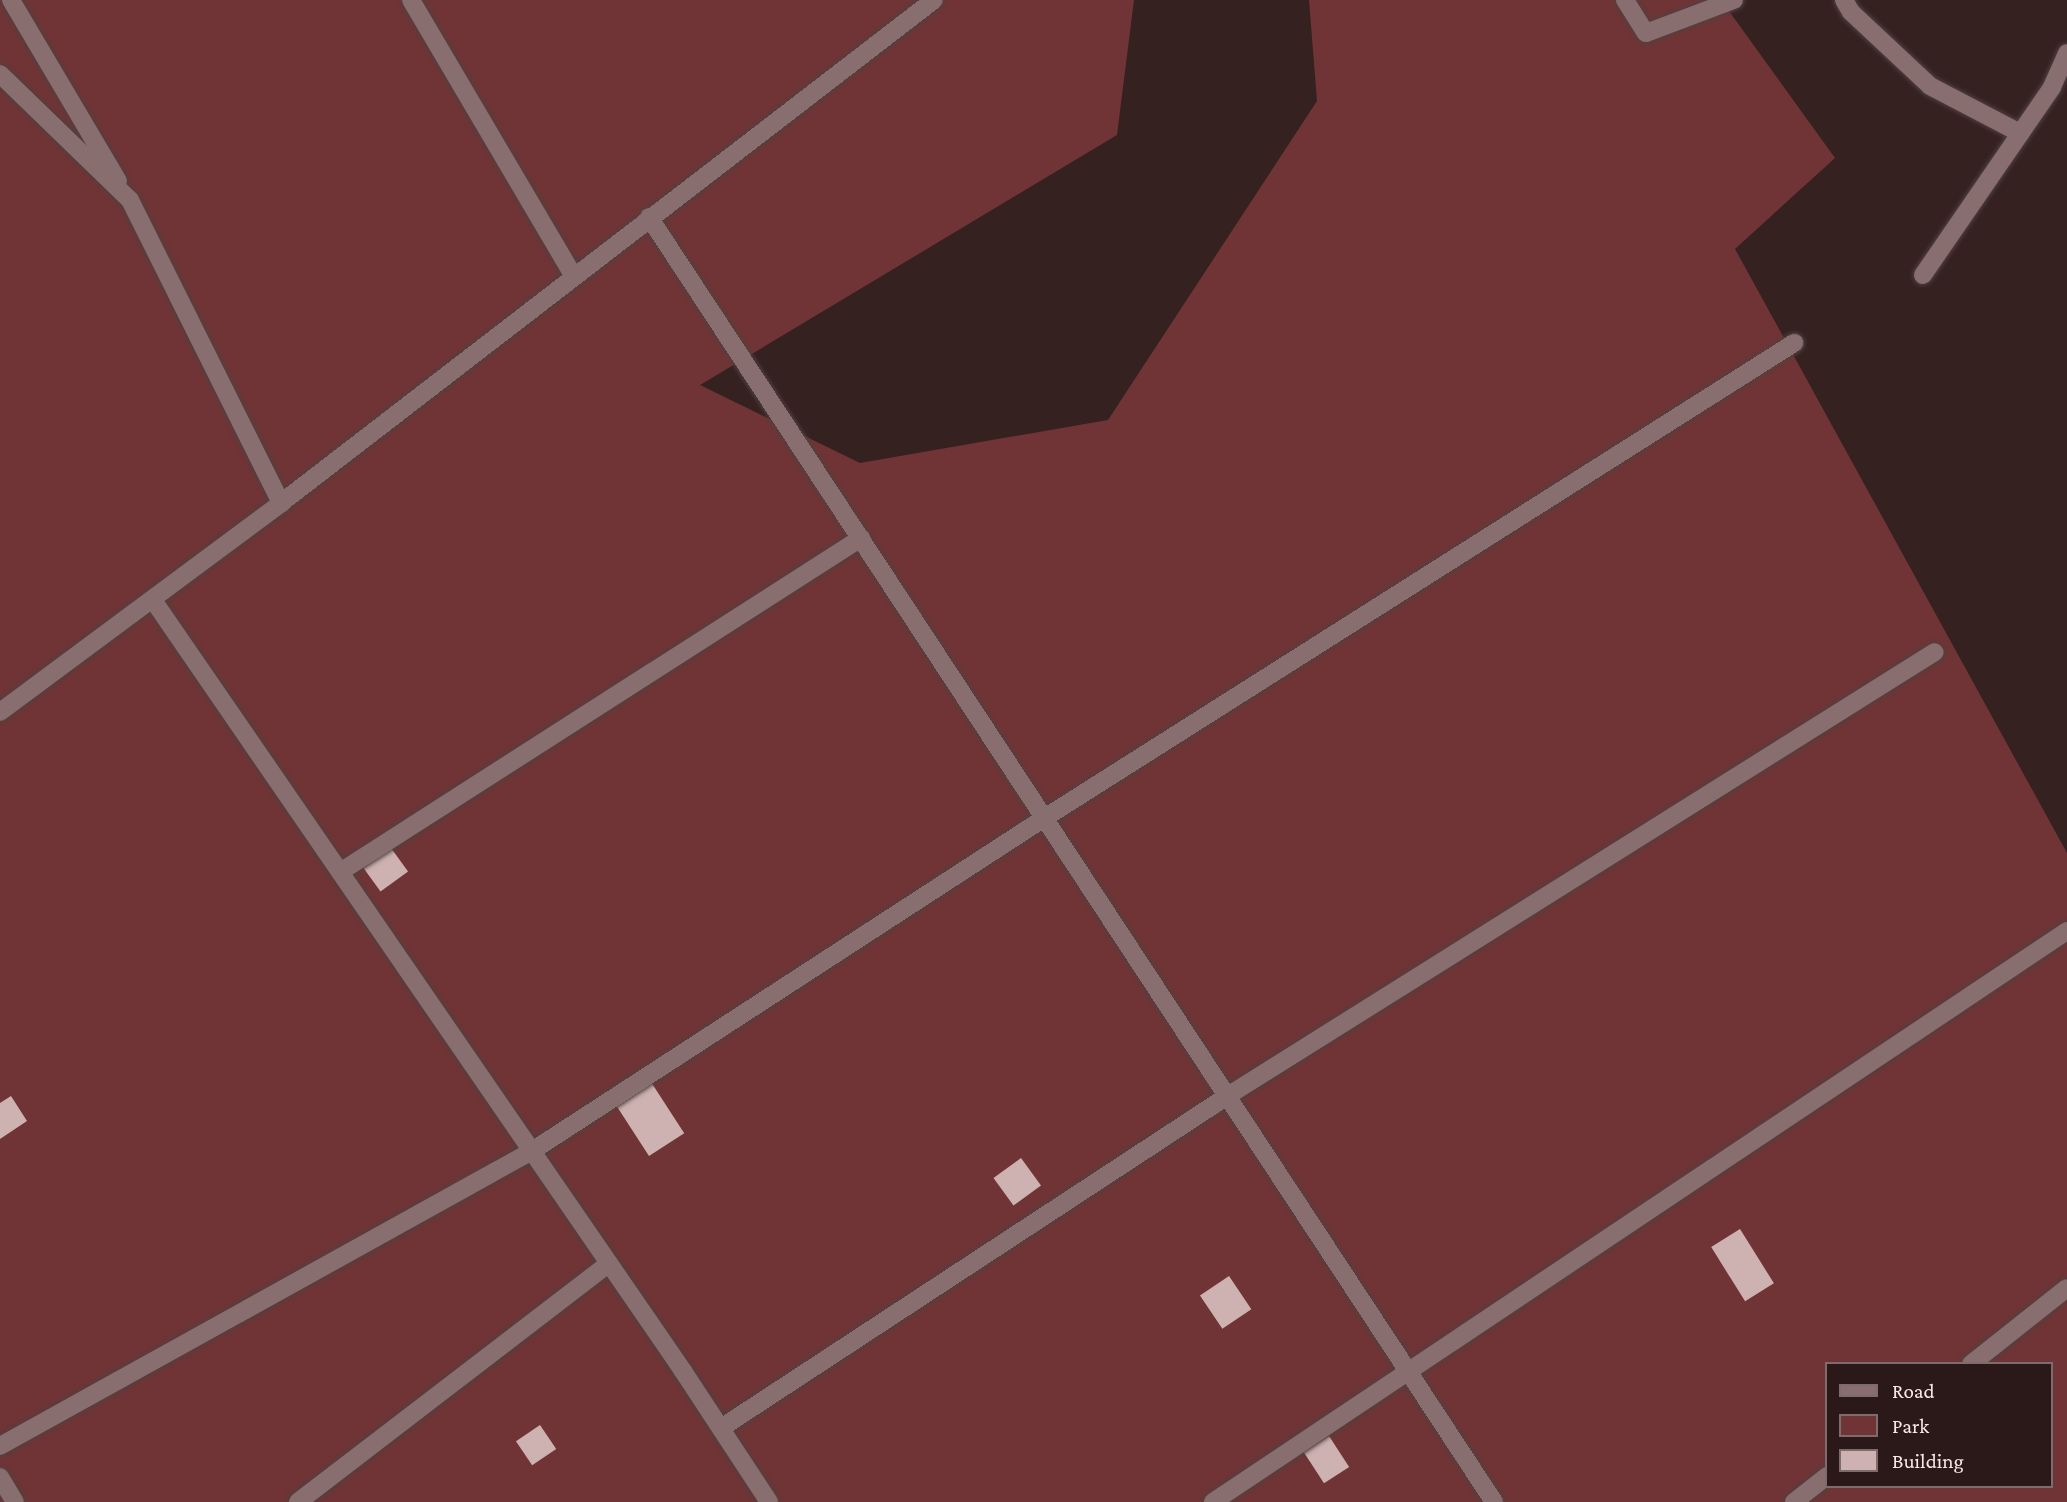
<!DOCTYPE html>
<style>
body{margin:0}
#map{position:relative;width:2067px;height:1502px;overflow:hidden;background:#362121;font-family:"Crimson Pro",serif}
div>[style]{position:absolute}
.green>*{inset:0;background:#703436}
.building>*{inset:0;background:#cdb2b1;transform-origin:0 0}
.roads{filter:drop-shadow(0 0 2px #514040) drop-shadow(0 0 2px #514040)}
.service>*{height:18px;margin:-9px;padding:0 9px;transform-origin:9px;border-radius:9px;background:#886e6e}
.minor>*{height:18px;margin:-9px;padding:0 9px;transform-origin:9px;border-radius:9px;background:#886e6e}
span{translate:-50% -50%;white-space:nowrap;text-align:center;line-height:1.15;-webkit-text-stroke:7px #2b1818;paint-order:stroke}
.legend{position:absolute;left:1825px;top:1362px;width:228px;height:126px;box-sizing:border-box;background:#2b1818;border:2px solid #7d6c6b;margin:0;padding:9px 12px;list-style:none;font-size:21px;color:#f7e9e8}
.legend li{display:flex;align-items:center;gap:14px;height:35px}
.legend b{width:35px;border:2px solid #7d6c6b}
</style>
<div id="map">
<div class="green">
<div style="clip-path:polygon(evenodd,0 0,1134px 0,1117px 135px,700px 385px,860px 463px,1108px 420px,1317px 101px,1309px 0,1721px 0,1835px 158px,1735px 249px,2067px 853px,2067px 1502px,0 1502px,0 0,1827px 1364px,2051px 1364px,2051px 1486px,1827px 1486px,1827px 1364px)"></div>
</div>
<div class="building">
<div style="left:391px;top:848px;width:29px;height:34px;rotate:54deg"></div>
<div style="left:651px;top:1082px;width:61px;height:42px;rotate:57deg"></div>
<div style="clip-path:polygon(11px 1096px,27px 1121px,0 1139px,0 1103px)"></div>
<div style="left:1021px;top:1158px;width:34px;height:34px;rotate:54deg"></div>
<div style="left:1740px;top:1229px;width:64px;height:34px;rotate:58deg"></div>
<div style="left:1229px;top:1276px;width:40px;height:35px;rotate:56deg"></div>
<div style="left:540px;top:1425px;width:29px;height:29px;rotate:56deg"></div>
<div style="left:1329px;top:1436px;width:37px;height:30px;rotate:57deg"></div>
</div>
<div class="roads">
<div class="service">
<div style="left:11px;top:0;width:210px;rotate:59.4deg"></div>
<div style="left:411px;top:0;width:319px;rotate:59.5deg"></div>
<div style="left:1625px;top:0;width:39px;rotate:58deg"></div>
<div style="left:1646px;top:33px;width:94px;rotate:-20.6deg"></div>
<div style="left:0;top:74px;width:181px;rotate:44.1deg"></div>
<div style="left:130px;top:200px;width:339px;rotate:63.5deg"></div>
<div style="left:649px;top:217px;width:1538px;rotate:56.67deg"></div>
<div style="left:153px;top:600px;width:936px;rotate:55.49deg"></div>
<div style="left:683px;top:1371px;width:157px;rotate:56.7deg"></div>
<div style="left:0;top:712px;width:350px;rotate:-36.6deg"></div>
<div style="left:281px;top:503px;width:824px;rotate:-37.61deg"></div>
<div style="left:340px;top:872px;width:619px;rotate:-32.66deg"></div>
<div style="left:1971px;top:1364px;width:122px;rotate:-38.4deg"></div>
<div style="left:721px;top:1428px;width:607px;rotate:-33.25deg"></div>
<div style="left:1229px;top:1095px;width:833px;rotate:-32.11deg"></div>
<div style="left:0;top:1446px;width:608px;rotate:-29.01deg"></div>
<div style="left:532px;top:1151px;width:613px;rotate:-33.02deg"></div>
<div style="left:1046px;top:817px;width:886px;rotate:-32.36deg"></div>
<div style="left:0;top:1477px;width:29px;rotate:59deg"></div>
<div style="left:298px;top:1502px;width:392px;rotate:-37.5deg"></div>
<div style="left:1213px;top:1502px;width:1027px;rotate:-33.77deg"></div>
<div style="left:1794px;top:1502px;width:42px;rotate:-38.2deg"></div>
</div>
<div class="minor">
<div style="left:1844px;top:0;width:14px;rotate:60deg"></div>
<div style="left:1851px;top:12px;width:108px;rotate:43.1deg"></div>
<div style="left:1930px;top:86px;width:102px;rotate:27.6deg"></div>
<div style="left:1923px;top:275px;width:228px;rotate:-55.5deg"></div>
<div style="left:2052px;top:87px;width:37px;rotate:-66deg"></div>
</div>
</div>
<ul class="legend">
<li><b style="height:9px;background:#886e6e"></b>Road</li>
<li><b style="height:19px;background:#703436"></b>Park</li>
<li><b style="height:19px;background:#cdb2b1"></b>Building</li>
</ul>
</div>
